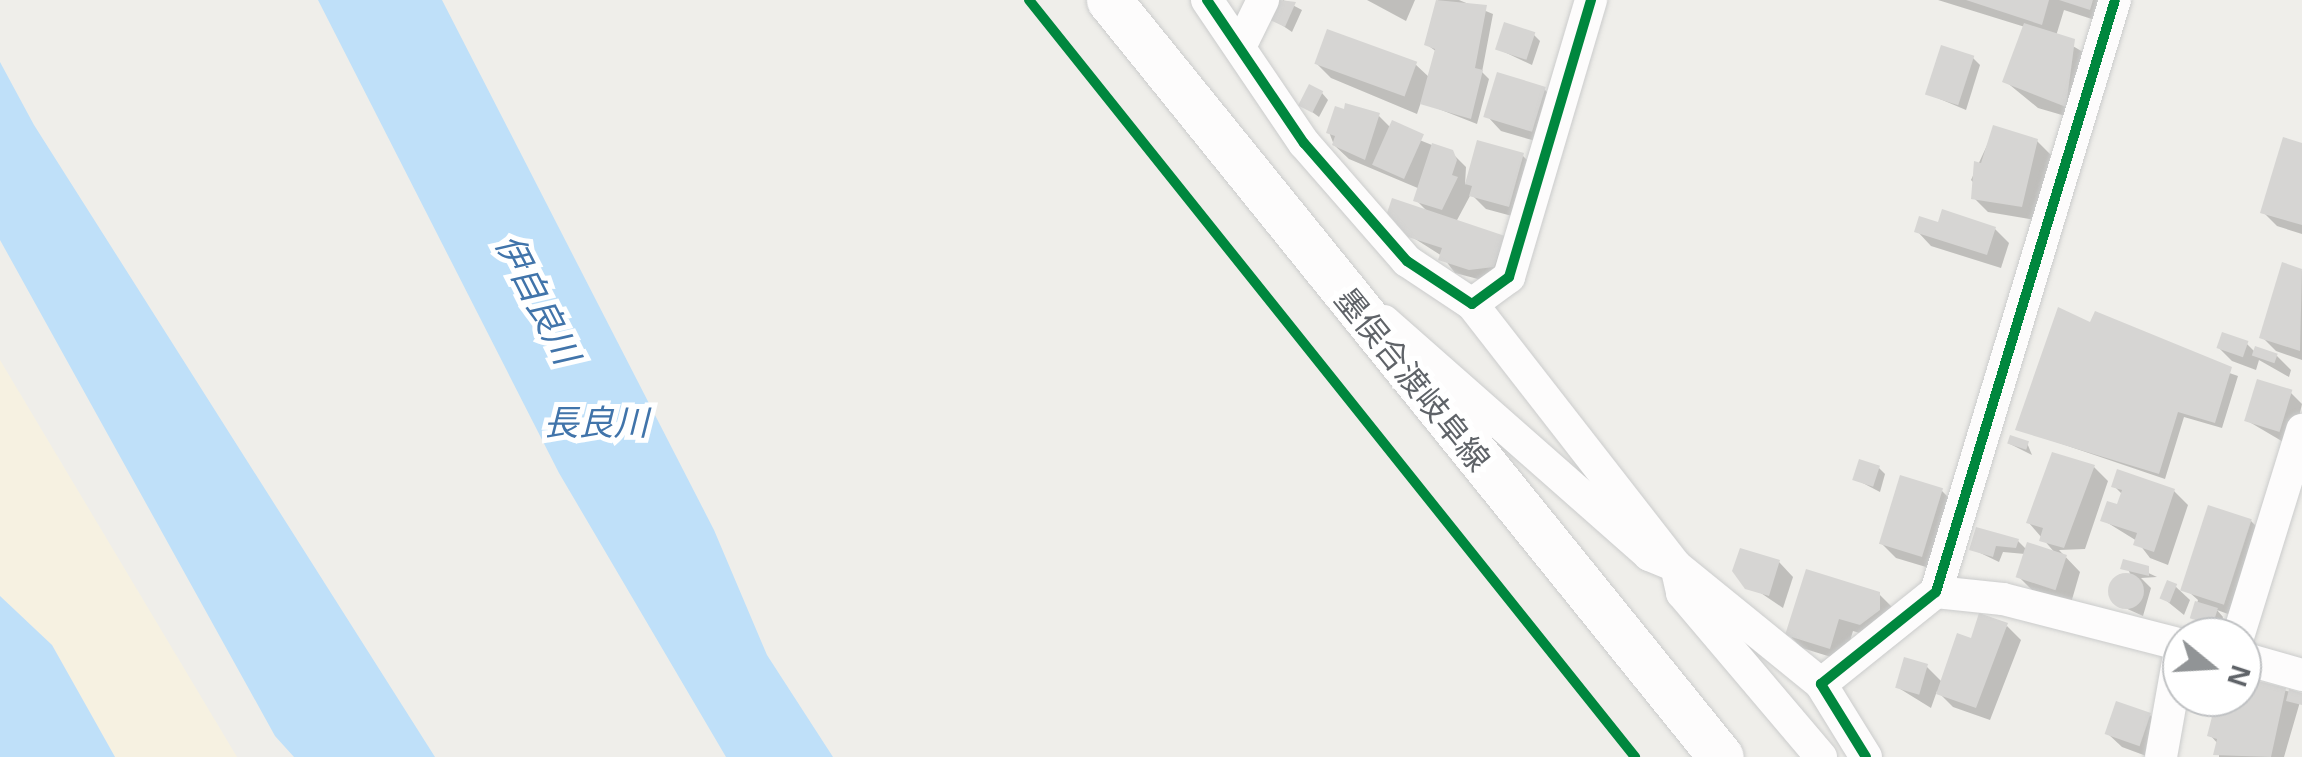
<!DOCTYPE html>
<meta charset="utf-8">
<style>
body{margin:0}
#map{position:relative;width:2302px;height:757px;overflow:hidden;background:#efeeea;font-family:Arial,"Noto Sans JP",sans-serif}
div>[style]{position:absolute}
.sand>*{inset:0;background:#f6f1e1}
.water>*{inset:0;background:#bfe0f9}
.shadow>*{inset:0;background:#0003}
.building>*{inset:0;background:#d6d5d3;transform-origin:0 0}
.round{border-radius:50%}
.roads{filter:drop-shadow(0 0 2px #cbcccc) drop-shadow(0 0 2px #cbcccc)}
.street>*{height:32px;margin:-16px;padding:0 16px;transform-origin:16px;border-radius:16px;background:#fdfcfc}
.secondary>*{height:45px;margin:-22.5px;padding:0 22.5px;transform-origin:22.5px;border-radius:22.5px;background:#fdfcfc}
.cycleway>*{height:10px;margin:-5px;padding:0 5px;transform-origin:5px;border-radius:5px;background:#00873e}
span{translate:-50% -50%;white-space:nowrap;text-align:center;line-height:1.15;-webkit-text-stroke:10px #fff;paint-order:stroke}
.street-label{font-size:32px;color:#5f6368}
.water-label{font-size:35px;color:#4174aa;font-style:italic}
.north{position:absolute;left:2162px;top:617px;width:100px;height:100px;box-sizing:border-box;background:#fff;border:2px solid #bfc1c3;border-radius:50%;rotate:108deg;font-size:28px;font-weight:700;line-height:40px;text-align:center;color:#5f6368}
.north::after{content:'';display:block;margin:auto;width:35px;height:45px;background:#919496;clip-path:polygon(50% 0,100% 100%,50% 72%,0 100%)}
</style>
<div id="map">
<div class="sand">
<div style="clip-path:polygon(0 360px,237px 757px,115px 757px,52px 645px,0 596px)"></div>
</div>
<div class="water">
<div style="clip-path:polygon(318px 0,442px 0,714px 530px,767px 655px,833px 757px,726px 757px,559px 473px)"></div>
<div style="clip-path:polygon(0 62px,34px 125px,435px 757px,294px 757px,275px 736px,0 240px)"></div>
<div style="clip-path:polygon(0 596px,52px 645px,115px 757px,0 757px)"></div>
</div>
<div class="shadow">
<div style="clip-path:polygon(1283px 0,1302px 10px,1292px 32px,1273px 19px)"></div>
<div style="clip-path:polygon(1367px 0,1415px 0,1406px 21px)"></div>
<div style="clip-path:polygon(1438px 0,1459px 0,1493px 14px,1482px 72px,1489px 79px,1477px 124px,1421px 102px,1417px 114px,1331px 78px,1317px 64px,1415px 64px,1430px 78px,1437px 52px,1426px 44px)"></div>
<div style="clip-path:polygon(1938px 0,2111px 0,2104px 23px,2064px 10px,2056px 36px,2088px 55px,2079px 120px,2038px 108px,2005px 81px,2025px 27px)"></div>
<div style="clip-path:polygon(1533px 34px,1540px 41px,1532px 65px,1498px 49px)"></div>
<div style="clip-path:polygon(1973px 58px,1980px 65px,1966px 110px,1928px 94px)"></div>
<div style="clip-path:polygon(1545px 90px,1559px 104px,1546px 144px,1501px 131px,1487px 116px)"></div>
<div style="clip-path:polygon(1322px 93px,1328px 100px,1319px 117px,1301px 104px)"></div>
<div style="clip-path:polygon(1378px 115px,1392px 129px,1452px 153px,1466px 167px,1465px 185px,1479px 143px,1523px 156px,1537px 170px,1523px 219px,1486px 209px,1471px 194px,1456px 222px,1503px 238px,1497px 284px,1455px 273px,1442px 256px,1409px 235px,1429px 213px,1416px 200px,1420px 189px,1349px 159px,1334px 145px,1329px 132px)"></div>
<div style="clip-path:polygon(1995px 128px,2037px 141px,2051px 155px,2036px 220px,1988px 212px,1974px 198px,1977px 186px,1971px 180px)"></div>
<div style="clip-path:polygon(2302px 146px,2302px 234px,2277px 226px,2263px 212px)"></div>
<div style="clip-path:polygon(1939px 225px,1995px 229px,2009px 243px,2001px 268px,1931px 246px,1917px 231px)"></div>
<div style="clip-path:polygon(2284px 265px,2302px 271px,2302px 360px,2276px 351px,2262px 337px)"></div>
<div style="clip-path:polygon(2091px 325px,2238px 376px,2222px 428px,2184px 417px,2165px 479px,2018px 429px)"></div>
<div style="clip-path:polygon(2246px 343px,2256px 353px,2277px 356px,2291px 370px,2289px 377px,2259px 360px,2256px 370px,2232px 361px,2218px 347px)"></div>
<div style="clip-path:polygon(2290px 392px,2302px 404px,2292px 447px,2246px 420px)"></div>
<div style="clip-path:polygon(2027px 443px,2032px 455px,2010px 444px)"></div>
<div style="clip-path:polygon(2094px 467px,2108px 481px,2085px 549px,2059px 550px,2080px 572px,2071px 603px,2032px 590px,2018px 576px,2025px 554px,2003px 552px,1999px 562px,1972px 549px,2018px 541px,2027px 550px,2056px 554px,2029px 523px)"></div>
<div style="clip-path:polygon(1879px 468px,1885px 474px,1880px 492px,1855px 479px)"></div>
<div style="clip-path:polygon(2114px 486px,2174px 491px,2188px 505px,2168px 565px,2150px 558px,2137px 541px,2103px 520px,2119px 508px,2123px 495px)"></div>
<div style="clip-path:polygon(1941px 490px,1955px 504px,1936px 570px,1896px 558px,1882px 544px)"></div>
<div style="clip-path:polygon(2251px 521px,2265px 535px,2239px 618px,2217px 610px,2223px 617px,2219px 630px,2200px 624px,2193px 617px,2198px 600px,2189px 592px)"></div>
<div style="clip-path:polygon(1779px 562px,1793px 577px,1783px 608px,1749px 585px)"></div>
<div style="clip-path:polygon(2125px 562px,2157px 577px,2141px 578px,2151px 588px,2143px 616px,2112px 602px,2120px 574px,2132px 578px)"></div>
<div style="clip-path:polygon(2175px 586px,2190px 600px,2184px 615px,2163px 598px)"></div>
<div style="clip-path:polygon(1879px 594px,1893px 608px,1875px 638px,1853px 631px,1844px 661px,1802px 648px,1788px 634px)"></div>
<div style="clip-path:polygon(2007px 626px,2021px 640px,1990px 720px,1953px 707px,1937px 691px,1931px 708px,1897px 687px,1926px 666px,1942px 682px)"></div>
<div style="clip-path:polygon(2242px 679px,2302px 695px,2284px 757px,2219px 757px,2219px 745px,2210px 735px,2231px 697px,2242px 697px)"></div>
<div style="clip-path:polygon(2150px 715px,2164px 730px,2149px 757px,2122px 747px,2107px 733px)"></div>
</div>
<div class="building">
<div style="clip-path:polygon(1280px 0,1296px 2px,1285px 27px,1270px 20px)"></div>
<div style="clip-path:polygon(1436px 0,1487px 5px,1475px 68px,1483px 70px,1471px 119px,1420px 104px,1435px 49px,1424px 45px)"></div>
<div style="clip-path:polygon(1966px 0,2049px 0,2042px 25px)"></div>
<div style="clip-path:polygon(2059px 0,2093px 0,2090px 10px)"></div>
<div style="left:1504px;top:22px;width:33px;height:29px;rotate:18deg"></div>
<div style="clip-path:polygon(2024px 23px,2075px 39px,2066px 107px,2002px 82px)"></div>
<div style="left:1327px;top:29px;width:96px;height:37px;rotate:20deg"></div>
<div style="left:1941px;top:45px;width:35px;height:52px;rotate:18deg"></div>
<div style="left:1497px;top:72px;width:51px;height:47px;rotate:17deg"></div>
<div style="left:1309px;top:84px;width:16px;height:24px;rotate:27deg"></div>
<div style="clip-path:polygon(1345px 103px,1380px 113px,1365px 160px,1332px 145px,1335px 136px,1326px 133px,1335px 106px,1344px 109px)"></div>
<div style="left:1392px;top:120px;width:35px;height:49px;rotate:24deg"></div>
<div style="clip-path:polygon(1993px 125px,2038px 139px,2022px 207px,1971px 199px,1974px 161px,1981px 163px)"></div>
<div style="clip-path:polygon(2283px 137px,2302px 143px,2302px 225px,2260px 213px)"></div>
<div style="clip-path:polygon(1477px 140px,1524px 153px,1509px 207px,1469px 196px,1472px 186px,1465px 184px)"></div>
<div style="clip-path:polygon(1432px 143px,1453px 150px,1457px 160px,1452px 175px,1458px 177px,1442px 210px,1413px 201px)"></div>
<div style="clip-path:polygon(1392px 198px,1505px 236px,1494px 267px,1469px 270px,1438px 260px,1442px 248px,1408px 237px,1387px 213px)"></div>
<div style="clip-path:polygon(1942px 209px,1996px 227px,1987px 255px,1914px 232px,1919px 216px,1938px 222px)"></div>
<div style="clip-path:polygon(2282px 262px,2302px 269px,2300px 351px,2259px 338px)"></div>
<div style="clip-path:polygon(2058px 307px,2090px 322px,2095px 311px,2232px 367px,2215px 423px,2178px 412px,2159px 474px,2015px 430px)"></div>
<div style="left:2222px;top:332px;width:28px;height:17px;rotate:19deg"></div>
<div style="left:2255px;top:346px;width:24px;height:10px;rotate:19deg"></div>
<div style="left:2257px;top:379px;width:37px;height:44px;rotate:17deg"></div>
<div style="left:2010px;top:435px;width:20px;height:9px;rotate:18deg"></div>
<div style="clip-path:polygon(2052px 452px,2095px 465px,2064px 548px,2039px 541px,2043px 528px,2026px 523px)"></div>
<div style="left:1859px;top:459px;width:22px;height:22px;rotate:18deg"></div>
<div style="clip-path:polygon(2117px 469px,2175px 489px,2154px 552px,2133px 545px,2137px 533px,2100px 521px,2107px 501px,2117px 504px,2122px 490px,2111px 487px)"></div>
<div style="left:1900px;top:475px;width:45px;height:72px;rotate:17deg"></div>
<div style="left:2208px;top:505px;width:46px;height:90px;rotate:18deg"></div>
<div style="clip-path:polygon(1976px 527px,2019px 539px,2016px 548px,1996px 546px,1993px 557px,1969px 550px)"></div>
<div style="left:2027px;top:542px;width:42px;height:37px;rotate:18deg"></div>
<div style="clip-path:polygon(1740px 548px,1780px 560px,1769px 596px,1745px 589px,1732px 571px)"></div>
<div style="clip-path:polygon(2123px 559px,2149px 566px,2149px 576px,2120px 569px)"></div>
<div style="clip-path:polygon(1806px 569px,1880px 592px,1880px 610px,1860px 625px,1839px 619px,1830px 649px,1785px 635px)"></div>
<div class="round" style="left:2108px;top:573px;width:36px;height:36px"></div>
<div style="left:2167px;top:580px;width:11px;height:20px;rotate:22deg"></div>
<div style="left:2195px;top:601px;width:24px;height:18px;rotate:17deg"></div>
<div style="clip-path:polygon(1979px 613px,2008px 623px,1976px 708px,1936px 694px,1957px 633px,1971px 638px)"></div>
<div style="left:1904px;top:657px;width:25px;height:32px;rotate:16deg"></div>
<div style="clip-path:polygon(2242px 677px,2286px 688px,2271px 757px,2213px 755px,2217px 739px,2207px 736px,2214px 709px,2224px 712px,2228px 697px,2242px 697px)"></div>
<div style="clip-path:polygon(2289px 689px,2302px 693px,2302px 705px,2286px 701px)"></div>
<div style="left:2116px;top:701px;width:37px;height:35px;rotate:19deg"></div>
</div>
<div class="roads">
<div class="street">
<div style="left:1207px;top:0;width:173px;rotate:55.9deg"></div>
<div style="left:1304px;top:143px;width:157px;rotate:48.9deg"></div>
<div style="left:1407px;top:261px;width:78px;rotate:33.5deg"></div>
<div style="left:1472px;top:304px;width:46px;rotate:-36.1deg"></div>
<div style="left:1509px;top:277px;width:289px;rotate:-73.5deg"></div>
<div style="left:1241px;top:45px;width:50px;rotate:-63.9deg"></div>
<div style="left:1472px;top:304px;width:332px;rotate:52.1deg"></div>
<div style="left:1676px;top:566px;width:187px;rotate:39.1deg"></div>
<div style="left:1384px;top:321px;width:354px;rotate:41.4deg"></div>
<div style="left:1649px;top:555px;width:29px;rotate:22deg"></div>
<div style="left:1676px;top:566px;width:28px;rotate:77deg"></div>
<div style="left:1682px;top:593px;width:215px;rotate:49.7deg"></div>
<div style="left:1936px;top:592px;width:67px;rotate:6deg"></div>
<div style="left:2003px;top:599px;width:185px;rotate:14.4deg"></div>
<div style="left:2238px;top:637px;width:217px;rotate:-72.8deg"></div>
<div style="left:2242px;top:658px;width:62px;rotate:15.8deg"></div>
<div style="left:1866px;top:757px;width:86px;rotate:-121.7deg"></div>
<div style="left:1821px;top:684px;width:147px;rotate:-38.7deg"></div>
<div style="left:1936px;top:592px;width:618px;rotate:-73.18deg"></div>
<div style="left:2161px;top:757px;width:114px;rotate:-79.9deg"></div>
</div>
<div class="secondary">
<div style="left:1109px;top:0;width:973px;rotate:51.05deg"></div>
</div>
</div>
<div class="cycleway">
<div style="left:1029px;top:0;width:970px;rotate:51.32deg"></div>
<div style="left:1207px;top:0;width:173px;rotate:55.9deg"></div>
<div style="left:1304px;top:143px;width:157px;rotate:48.9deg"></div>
<div style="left:1407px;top:261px;width:78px;rotate:33.5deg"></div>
<div style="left:1472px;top:304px;width:46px;rotate:-36.1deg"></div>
<div style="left:1509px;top:277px;width:289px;rotate:-73.5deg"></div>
<div style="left:1866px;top:757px;width:86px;rotate:-121.7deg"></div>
<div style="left:1821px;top:684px;width:147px;rotate:-38.7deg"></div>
<div style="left:1936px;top:592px;width:618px;rotate:-73.18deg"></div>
</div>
<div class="street-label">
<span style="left:1412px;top:380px;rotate:51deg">墨俣合渡岐阜線</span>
</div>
<div class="water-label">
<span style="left:537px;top:299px;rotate:63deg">伊自良川</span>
<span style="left:596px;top:423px">長良川</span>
</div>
<div class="north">N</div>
</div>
